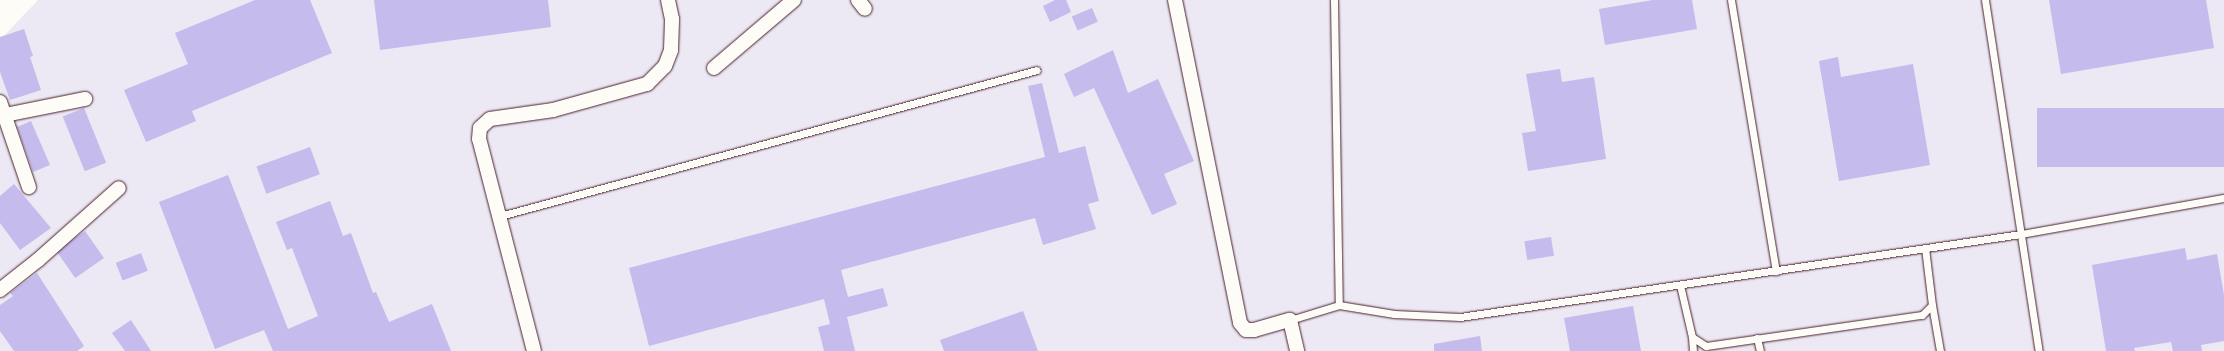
<!DOCTYPE html>
<style>
body{margin:0}
#map{position:relative;width:2224px;height:351px;overflow:hidden;background:#fdfcf7;font-family:Dekko,sans-serif}
div>[style]{position:absolute}
.built>*{inset:0;background:#ece8f4}
.building>*{inset:0;background:#c5bbed;transform-origin:0 0}
.roads{filter:drop-shadow(0 0 1px #4a1f2b) drop-shadow(0 0 1px #4a1f2b)}
.service>*{height:7px;margin:-3.5px;padding:0 3.5px;transform-origin:3.5px;border-radius:3.5px;background:#fdfcf7}
.minor>*{height:14px;margin:-7px;padding:0 7px;transform-origin:7px;border-radius:7px;background:#fdfcf7}
span{translate:-50% -50%;white-space:nowrap;text-align:center;line-height:1.15;-webkit-text-stroke:3px #fdfcf7;paint-order:stroke}
</style>
<div id="map">
<div class="built">
<div style="clip-path:polygon(38px 0,2224px 0,2224px 351px,0 351px,0 40px)"></div>
</div>
<div class="building">
<div style="clip-path:polygon(255px 0,310px 0,332px 53px,192px 111px,196px 121px,146px 142px,124px 90px,188px 64px,175px 33px)"></div>
<div style="clip-path:polygon(374px 0,548px 0,551px 27px,380px 50px)"></div>
<div style="clip-path:polygon(1055px 0,1066px 0,1071px 12px,1050px 22px,1043px 6px)"></div>
<div style="clip-path:polygon(1653px 0,1692px 0,1697px 29px,1605px 45px,1599px 9px)"></div>
<div style="clip-path:polygon(2049px 0,2206px 0,2214px 48px,2061px 74px)"></div>
<div style="left:1092px;top:8px;width:15px;height:22px;rotate:67deg"></div>
<div style="clip-path:polygon(24px 29px,33px 56px,30px 57px,41px 90px,10px 100px,0 72px,0 37px)"></div>
<div style="clip-path:polygon(1113px 50px,1128px 93px,1158px 79px,1194px 161px,1164px 174px,1177px 204px,1152px 215px,1094px 88px,1074px 97px,1064px 74px)"></div>
<div style="clip-path:polygon(1838px 57px,1841px 77px,1913px 64px,1930px 165px,1839px 181px,1819px 61px)"></div>
<div style="clip-path:polygon(1560px 69px,1562px 82px,1594px 77px,1606px 159px,1528px 171px,1522px 133px,1536px 131px,1526px 74px)"></div>
<div style="clip-path:polygon(1042px 83px,1059px 153px,1085px 146px,1099px 201px,1088px 204px,1096px 229px,1043px 245px,1035px 218px,841px 270px,848px 297px,883px 288px,888px 306px,847px 317px,855px 351px,824px 351px,818px 327px,830px 324px,824px 299px,649px 346px,629px 268px,1045px 157px,1028px 86px)"></div>
<div style="left:84px;top:108px;width:59px;height:23px;rotate:68deg"></div>
<div style="left:2224px;top:108px;width:59px;height:187px;rotate:90deg"></div>
<div style="clip-path:polygon(31px 121px,50px 165px,33px 172px,17px 127px)"></div>
<div style="left:310px;top:147px;width:29px;height:57px;rotate:70deg"></div>
<div style="clip-path:polygon(228px 175px,288px 329px,318px 316px,292px 248px,287px 250px,276px 222px,330px 201px,343px 236px,351px 233px,373px 293px,376px 292px,389px 322px,432px 304px,451px 351px,273px 351px,264px 330px,215px 349px,159px 202px)"></div>
<div style="clip-path:polygon(14px 184px,51px 228px,20px 250px,0 223px,0 196px)"></div>
<div style="left:85px;top:231px;width:33px;height:35px;rotate:55deg"></div>
<div style="left:1551px;top:237px;width:19px;height:27px;rotate:81deg"></div>
<div style="clip-path:polygon(2185px 248px,2187px 260px,2217px 254px,2224px 295px,2224px 341px,2201px 345px,2202px 351px,2173px 351px,2171px 342px,2134px 348px,2135px 351px,2106px 351px,2092px 265px)"></div>
<div style="left:141px;top:253px;width:19px;height:27px;rotate:69deg"></div>
<div style="clip-path:polygon(37px 273px,84px 346px,77px 351px,14px 351px,0 331px,0 305px,13px 296px,10px 293px)"></div>
<div style="clip-path:polygon(1633px 306px,1641px 351px,1570px 351px,1564px 318px)"></div>
<div style="clip-path:polygon(1023px 311px,1038px 351px,944px 351px,940px 340px)"></div>
<div style="clip-path:polygon(131px 320px,151px 351px,125px 351px,112px 333px)"></div>
<div style="clip-path:polygon(1480px 336px,1482px 351px,1434px 351px,1434px 344px)"></div>
</div>
<div class="roads">
<div class="service">
<div style="left:1334px;top:0;width:305px;rotate:89.1deg"></div>
<div style="left:1731px;top:0;width:275px;rotate:80.6deg"></div>
<div style="left:1985px;top:0;width:355px;rotate:81.3deg"></div>
<div style="left:500px;top:216px;width:556px;rotate:-15.21deg"></div>
<div style="left:1680px;top:285px;width:53px;rotate:77deg"></div>
<div style="left:1692px;top:337px;width:17px;rotate:33deg"></div>
<div style="left:1706px;top:346px;width:218px;rotate:-8.2deg"></div>
<div style="left:1922px;top:315px;width:14px;rotate:-45deg"></div>
<div style="left:1932px;top:305px;width:57px;rotate:-97deg"></div>
<div style="left:1932px;top:305px;width:47px;rotate:80.1deg"></div>
<div style="left:1290px;top:320px;width:51px;rotate:-17deg"></div>
<div style="left:1339px;top:305px;width:56px;rotate:9.3deg"></div>
<div style="left:1394px;top:314px;width:66px;rotate:2.6deg"></div>
<div style="left:1460px;top:317px;width:567px;rotate:-8.42deg"></div>
<div style="left:2021px;top:234px;width:206px;rotate:-10.1deg"></div>
<div style="left:1692px;top:337px;width:14px;rotate:86deg"></div>
<div style="left:1757px;top:338px;width:13px;rotate:77deg"></div>
</div>
<div class="minor">
<div style="left:858px;top:0;width:11px;rotate:52deg"></div>
<div style="left:1175px;top:0;width:329px;rotate:78.6deg"></div>
<div style="left:1240px;top:323px;width:9px;rotate:49deg"></div>
<div style="left:1246px;top:330px;width:8px"></div>
<div style="left:1254px;top:330px;width:37px;rotate:-16deg"></div>
<div style="left:1290px;top:320px;width:32px;rotate:77deg"></div>
<div style="left:714px;top:68px;width:105px;rotate:-40.4deg"></div>
<div style="left:0;top:102px;width:90px;rotate:71.2deg"></div>
<div style="left:0;top:116px;width:87px;rotate:-11.3deg"></div>
<div style="left:0;top:290px;width:48px;rotate:-38.3deg"></div>
<div style="left:38px;top:260px;width:108px;rotate:-41.6deg"></div>
<div style="left:534px;top:351px;width:219px;rotate:-104.5deg"></div>
<div style="left:479px;top:139px;width:11px;rotate:-85deg"></div>
<div style="left:480px;top:128px;width:13px;rotate:-42deg"></div>
<div style="left:490px;top:119px;width:64px;rotate:-8.1deg"></div>
<div style="left:553px;top:110px;width:98px;rotate:-15.5deg"></div>
<div style="left:647px;top:84px;width:25px;rotate:-45deg"></div>
<div style="left:665px;top:66px;width:17px;rotate:-69deg"></div>
<div style="left:671px;top:50px;width:31px;rotate:-88deg"></div>
<div style="left:672px;top:19px;width:19px;rotate:-102deg"></div>
</div>
</div>
</div>
